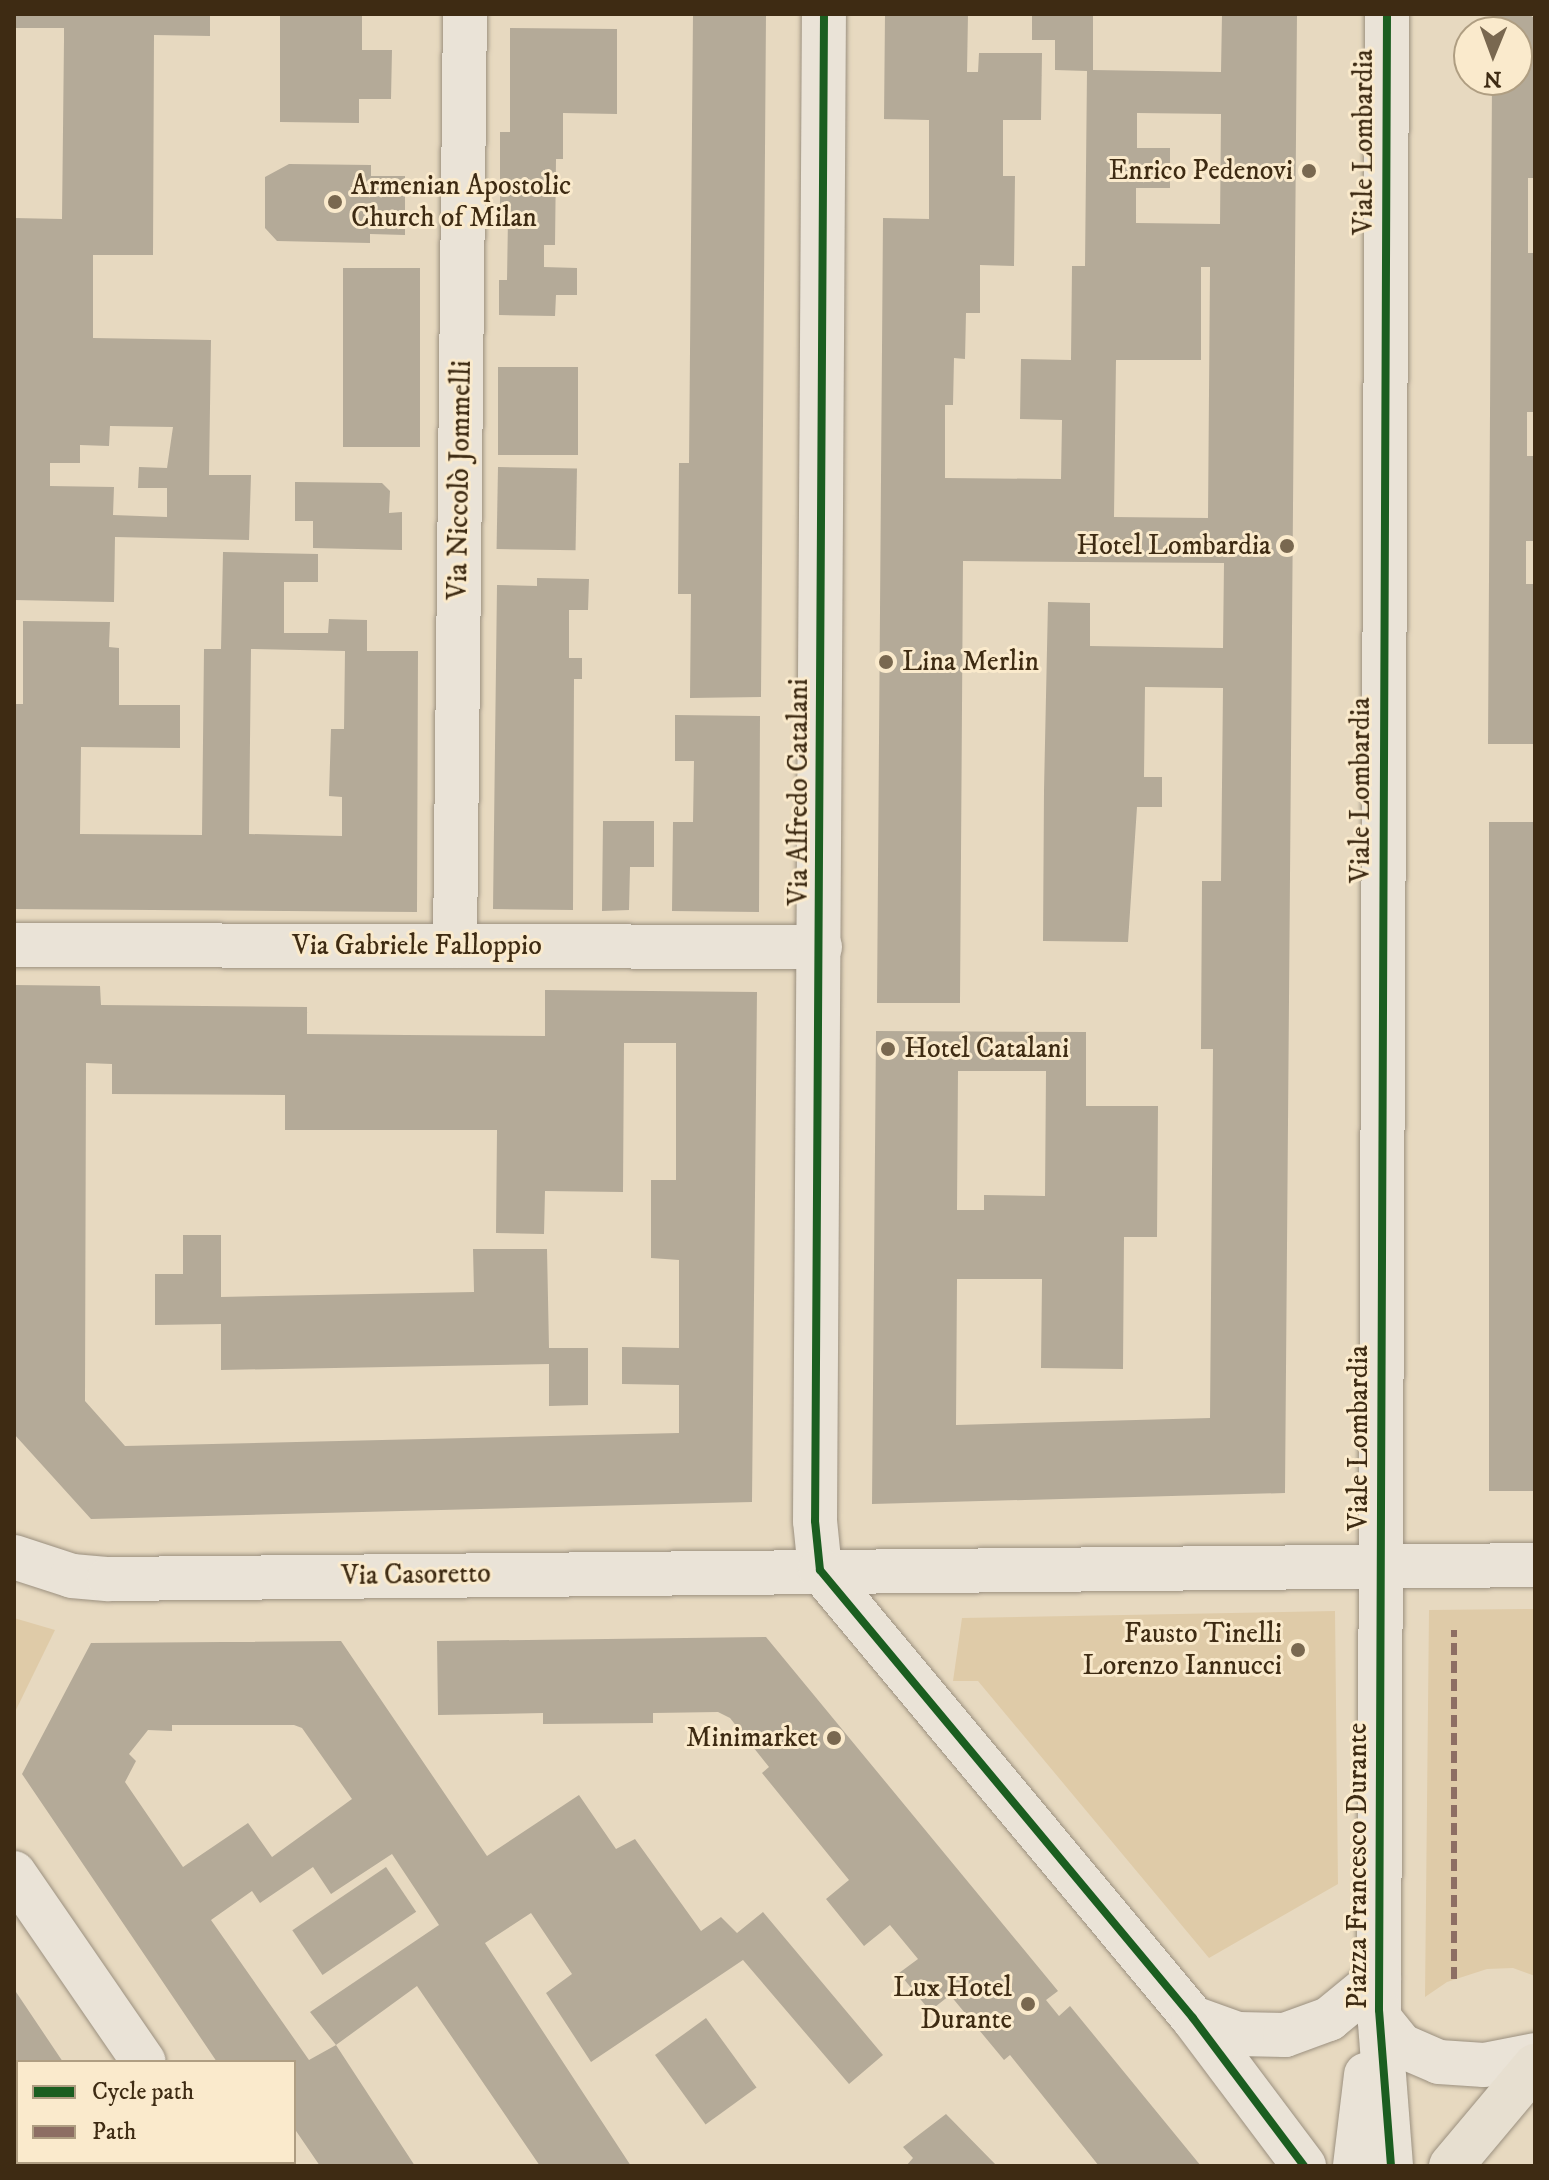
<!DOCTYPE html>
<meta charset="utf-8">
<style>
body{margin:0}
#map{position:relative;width:1549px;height:2180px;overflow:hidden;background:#e7d9c0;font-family:"IM FELL DW Pica",serif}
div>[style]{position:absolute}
.green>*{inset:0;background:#dfcba8}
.building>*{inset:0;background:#b4aa98;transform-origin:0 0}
.roads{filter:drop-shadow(0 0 2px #9b907f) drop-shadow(0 0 2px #9b907f)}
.minor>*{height:44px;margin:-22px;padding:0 22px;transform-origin:22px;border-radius:22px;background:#eae3d7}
.tertiary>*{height:44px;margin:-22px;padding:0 22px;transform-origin:22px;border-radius:22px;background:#eae3d7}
.primary>*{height:44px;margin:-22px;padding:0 22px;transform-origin:22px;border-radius:22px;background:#e7dfd0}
.quiet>*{height:6px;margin-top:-3px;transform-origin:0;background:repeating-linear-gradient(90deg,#8d6e63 0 12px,transparent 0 18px)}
.cycleway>*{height:8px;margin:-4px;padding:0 4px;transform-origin:4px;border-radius:4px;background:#1b5e20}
.dots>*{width:22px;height:22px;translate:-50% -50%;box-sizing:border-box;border:4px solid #faeacc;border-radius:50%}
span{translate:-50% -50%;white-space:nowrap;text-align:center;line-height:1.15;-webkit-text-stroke:6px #faeacc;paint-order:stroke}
.street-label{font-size:28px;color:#3e2b13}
.poi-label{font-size:28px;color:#3e2b13}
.right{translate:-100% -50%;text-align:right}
.left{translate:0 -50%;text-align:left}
.frame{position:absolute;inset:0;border:16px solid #3e2b13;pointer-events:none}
.legend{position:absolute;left:16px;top:2060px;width:280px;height:104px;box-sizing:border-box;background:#faeacc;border:2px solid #af9e82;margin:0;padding:10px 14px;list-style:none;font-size:24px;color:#3e2b13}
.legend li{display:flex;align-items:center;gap:16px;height:40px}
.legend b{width:40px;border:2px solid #af9e82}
.north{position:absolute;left:1453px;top:16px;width:80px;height:80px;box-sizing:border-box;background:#faeacc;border:2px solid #af9e82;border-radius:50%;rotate:181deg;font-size:22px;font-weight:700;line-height:32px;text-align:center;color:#3e2b13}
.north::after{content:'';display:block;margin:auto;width:28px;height:36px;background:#796850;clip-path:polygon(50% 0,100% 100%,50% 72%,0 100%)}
</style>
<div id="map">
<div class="green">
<div style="clip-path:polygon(1535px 1609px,1535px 1976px,1513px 1968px,1487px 1969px,1447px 1982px,1425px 1997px,1429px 1610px)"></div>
<div style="clip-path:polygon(1335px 1611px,1338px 1884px,1209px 1958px,978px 1681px,953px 1681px,962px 1618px)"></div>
<div style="clip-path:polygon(14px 1618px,55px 1630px,14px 1714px)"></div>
</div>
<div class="building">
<div style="clip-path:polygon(evenodd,14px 14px,210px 14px,210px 36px,154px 35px,153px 255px,93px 255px,93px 338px,211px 340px,209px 475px,251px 475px,249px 540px,115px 537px,114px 602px,14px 600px,14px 218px,62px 219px,64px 40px,64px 28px,14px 28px,14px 14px,110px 426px,173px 427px,167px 468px,139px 467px,138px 488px,167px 488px,167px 517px,113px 515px,114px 487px,50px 486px,50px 463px,80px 463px,80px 445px,109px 446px,110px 426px)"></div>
<div style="clip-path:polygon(280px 14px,362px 14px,362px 50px,392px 50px,391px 99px,359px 99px,359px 123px,280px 122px)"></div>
<div style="clip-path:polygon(693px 14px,766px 14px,761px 697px,690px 698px,691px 594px,678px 594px,679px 463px,689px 463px)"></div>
<div style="clip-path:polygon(evenodd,885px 14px,968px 14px,967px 72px,978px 72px,979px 53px,1042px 53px,1041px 120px,1003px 120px,1003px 176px,1015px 176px,1014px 266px,980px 265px,980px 313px,966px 313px,965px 359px,954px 358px,953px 405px,945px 405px,945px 478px,1061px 479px,1062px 420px,1020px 419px,1021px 359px,1071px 360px,1072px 266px,1085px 266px,1087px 71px,1055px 70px,1055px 40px,1032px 40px,1032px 14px,1093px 14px,1093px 70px,1221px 72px,1222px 14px,1297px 14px,1285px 1493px,872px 1504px,876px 1031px,1086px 1032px,1086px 1106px,1158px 1106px,1157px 1237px,1124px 1237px,1123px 1369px,1041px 1368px,1042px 1279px,957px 1279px,956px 1425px,1210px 1418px,1213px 1049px,1201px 1049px,1202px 881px,1221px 881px,1223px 688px,1145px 687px,1144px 777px,1162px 777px,1162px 807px,1137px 807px,1128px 942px,1043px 941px,1044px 790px,1048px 602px,1090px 603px,1090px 646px,1223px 648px,1224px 563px,963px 561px,960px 1003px,877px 1003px,883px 218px,929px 219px,929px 120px,884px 119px,885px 14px,1137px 113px,1221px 114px,1220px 224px,1136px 223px,1136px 188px,1170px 188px,1170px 148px,1137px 148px,1137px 113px,885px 14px,1201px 267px,1210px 267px,1208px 518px,1114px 517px,1116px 360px,1201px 360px,1201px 267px,885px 14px,958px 1071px,1046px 1071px,1045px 1196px,984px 1195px,984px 1210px,957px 1210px,958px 1071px)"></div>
<div style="clip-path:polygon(1493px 14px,1529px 14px,1535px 19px,1535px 178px,1528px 178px,1528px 253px,1535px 253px,1535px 412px,1527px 412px,1527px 456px,1535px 456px,1535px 541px,1526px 541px,1526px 584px,1535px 584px,1535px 744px,1488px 744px,1492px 80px,1517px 80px,1517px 32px,1493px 32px)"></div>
<div style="clip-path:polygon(510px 28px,617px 29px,617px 114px,563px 113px,563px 159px,556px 159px,555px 245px,544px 245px,544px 267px,577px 268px,577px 295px,556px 295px,555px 316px,499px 315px,499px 280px,507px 280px,508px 218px,500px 217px,500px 132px,510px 132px)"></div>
<div style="clip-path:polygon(289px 164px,371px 165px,371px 176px,405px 176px,405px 235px,370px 234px,370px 243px,277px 241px,265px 228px,265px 177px)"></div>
<div style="left:343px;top:268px;width:77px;height:179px"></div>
<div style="left:498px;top:367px;width:80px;height:88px"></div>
<div style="left:498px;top:467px;width:79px;height:82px;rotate:1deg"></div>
<div style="clip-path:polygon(295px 482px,382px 483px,390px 491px,389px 513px,402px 512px,402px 550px,313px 548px,313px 521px,295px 521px)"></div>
<div style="clip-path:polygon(evenodd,223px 552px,318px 554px,318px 582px,284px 582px,284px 633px,328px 633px,329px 619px,367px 620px,367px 651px,418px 651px,417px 912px,14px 909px,14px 704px,23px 704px,23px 621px,110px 622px,109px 647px,119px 648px,119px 705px,180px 705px,180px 748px,81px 747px,80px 834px,202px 835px,204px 649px,221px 649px,223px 552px,251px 649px,345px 651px,344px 729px,331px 729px,329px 796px,342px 797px,342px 836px,249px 834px,251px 649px)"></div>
<div style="clip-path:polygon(537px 578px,589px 579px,588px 610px,569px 610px,569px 658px,582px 658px,582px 679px,574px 679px,573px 910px,493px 909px,497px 585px,537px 586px)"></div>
<div style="clip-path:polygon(675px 715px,760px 716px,759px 912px,672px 911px,673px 822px,693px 822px,694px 761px,675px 761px)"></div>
<div style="clip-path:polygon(603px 821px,654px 821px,654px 867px,630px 867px,629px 910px,602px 911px)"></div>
<div style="left:1489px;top:822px;width:46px;height:669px"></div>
<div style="clip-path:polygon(evenodd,14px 985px,100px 986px,101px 1005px,307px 1007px,307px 1034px,406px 1035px,545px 1036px,545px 990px,757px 992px,752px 1502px,91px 1519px,14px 1434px,14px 985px,624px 1043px,676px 1043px,676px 1180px,651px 1180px,651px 1258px,679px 1260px,679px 1348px,622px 1347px,622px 1384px,679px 1385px,679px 1433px,125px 1446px,85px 1401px,86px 1063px,112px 1064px,112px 1094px,285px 1095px,285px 1130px,497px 1130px,496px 1233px,544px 1234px,545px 1191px,623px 1192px,624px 1043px)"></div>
<div style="clip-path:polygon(183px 1235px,221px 1235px,221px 1297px,474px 1292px,473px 1249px,547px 1249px,549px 1348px,588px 1348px,588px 1405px,549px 1406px,549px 1364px,221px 1370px,221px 1324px,155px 1325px,155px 1274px,183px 1274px)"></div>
<div style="clip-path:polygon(766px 1637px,1058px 1991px,1046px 2000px,1059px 2016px,1070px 2006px,1201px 2166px,1099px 2166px,1010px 2055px,1004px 2060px,950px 1995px,930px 2011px,899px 1973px,918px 1959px,890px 1925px,864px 1946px,826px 1899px,849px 1880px,762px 1773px,769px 1767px,730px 1718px,718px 1712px,653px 1713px,653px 1723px,543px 1724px,543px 1713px,438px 1715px,437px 1641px)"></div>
<div style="clip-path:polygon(evenodd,341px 1641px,487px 1856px,579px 1795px,616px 1849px,635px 1839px,701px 1931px,721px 1917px,737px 1933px,763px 1912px,883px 2055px,849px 2084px,743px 1960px,591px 2062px,546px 1993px,572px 1974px,531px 1913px,485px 1943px,631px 2166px,540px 2166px,417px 1986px,336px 2045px,310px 2012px,439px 1925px,392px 1854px,331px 1894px,313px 1867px,260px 1903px,252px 1891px,211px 1920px,309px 2060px,336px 2045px,415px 2166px,320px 2166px,294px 2128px,294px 2062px,217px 2062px,22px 1774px,91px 1643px,341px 1641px,172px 1725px,294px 1725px,302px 1728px,352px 1799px,272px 1857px,248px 1823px,183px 1867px,125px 1782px,136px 1761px,129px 1754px,148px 1730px,172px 1731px,172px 1725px)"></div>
<div style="left:386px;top:1867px;width:54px;height:113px;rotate:56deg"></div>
<div style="clip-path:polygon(14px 1989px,63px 2062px,18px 2062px,18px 2136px)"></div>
<div style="left:706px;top:2018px;width:86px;height:63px;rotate:54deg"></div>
<div style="clip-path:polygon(946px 2114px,997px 2166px,906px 2166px,913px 2158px,903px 2147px)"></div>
<div style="left:35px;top:2162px;width:95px;height:5px"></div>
</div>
<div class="roads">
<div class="minor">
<div style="left:14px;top:945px;width:806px;rotate:0.14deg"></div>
<div style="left:455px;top:946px;width:932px;rotate:-89.39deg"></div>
<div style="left:820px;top:1570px;width:49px;rotate:-95.8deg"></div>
<div style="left:815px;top:1521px;width:1507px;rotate:-89.66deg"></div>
<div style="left:14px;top:1873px;width:229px;rotate:55.5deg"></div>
<div style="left:213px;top:2162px;width:5px;rotate:53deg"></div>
</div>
<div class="tertiary">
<div style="left:1387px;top:14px;width:1996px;rotate:90.23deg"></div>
<div style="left:1379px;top:2010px;width:156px;rotate:85.6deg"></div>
<div style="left:14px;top:1557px;width:61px;rotate:18.1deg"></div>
<div style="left:72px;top:1576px;width:37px;rotate:5deg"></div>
<div style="left:109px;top:1579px;width:1426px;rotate:-0.56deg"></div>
<div style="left:820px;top:1570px;width:583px;rotate:50.22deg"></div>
<div style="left:1193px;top:2018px;width:185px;rotate:53.1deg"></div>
<div style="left:1193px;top:2018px;width:48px;rotate:19.6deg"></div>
<div style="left:1238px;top:2034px;width:47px;rotate:1.2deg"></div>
<div style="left:1285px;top:2035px;width:47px;rotate:-20deg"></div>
<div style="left:1329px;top:2019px;width:65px;rotate:-39.4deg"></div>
<div style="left:1379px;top:2018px;width:36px;rotate:51deg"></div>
<div style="left:1402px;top:2046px;width:40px;rotate:23.4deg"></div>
<div style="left:1439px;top:2062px;width:45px;rotate:3.8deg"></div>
<div style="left:1484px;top:2065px;width:52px;rotate:-11.1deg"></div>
<div style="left:1355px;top:2166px;width:92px;rotate:-83.1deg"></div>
</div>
<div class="primary">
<div style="left:1451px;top:2166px;width:131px;rotate:-50deg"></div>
</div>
</div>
<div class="quiet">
<div style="left:1454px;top:1979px;width:349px;rotate:-90deg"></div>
</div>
<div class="cycleway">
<div style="left:824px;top:14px;width:1507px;rotate:90.34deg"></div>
<div style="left:815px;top:1521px;width:49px;rotate:84.2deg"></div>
<div style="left:820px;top:1570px;width:583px;rotate:50.22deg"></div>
<div style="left:1193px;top:2018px;width:185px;rotate:53.1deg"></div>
<div style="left:1387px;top:14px;width:1996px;rotate:90.23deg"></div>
<div style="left:1379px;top:2010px;width:156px;rotate:85.6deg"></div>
</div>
<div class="dots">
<div style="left:1309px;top:171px;background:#796850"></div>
<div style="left:335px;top:202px;background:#796850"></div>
<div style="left:1287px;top:546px;background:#796850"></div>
<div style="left:886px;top:662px;background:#796850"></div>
<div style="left:888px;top:1049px;background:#796850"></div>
<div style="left:1298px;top:1650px;background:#796850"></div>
<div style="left:834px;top:1738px;background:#796850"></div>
<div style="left:1028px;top:2004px;background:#796850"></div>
</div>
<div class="street-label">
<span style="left:1364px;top:142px;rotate:-90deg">Viale Lombardia</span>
<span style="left:460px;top:480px;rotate:-89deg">Via Niccolò Jommelli</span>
<span style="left:1361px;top:790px;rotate:-90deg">Viale Lombardia</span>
<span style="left:799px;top:792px;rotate:-90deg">Via Alfredo Catalani</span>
<span style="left:417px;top:946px">Via Gabriele Falloppio</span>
<span style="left:1359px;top:1438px;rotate:-90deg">Viale Lombardia</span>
<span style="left:416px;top:1575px;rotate:-1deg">Via Casoretto</span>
<span style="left:1358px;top:1866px;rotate:-90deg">Piazza Francesco Durante</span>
</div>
<div class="poi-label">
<span class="right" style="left:1293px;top:171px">Enrico Pedenovi</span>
<span class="left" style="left:351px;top:202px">Armenian Apostolic<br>Church of Milan</span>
<span class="right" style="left:1271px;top:546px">Hotel Lombardia</span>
<span class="left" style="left:902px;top:662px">Lina Merlin</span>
<span class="left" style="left:904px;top:1049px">Hotel Catalani</span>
<span class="right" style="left:1282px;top:1650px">Fausto Tinelli<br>Lorenzo Iannucci</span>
<span class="right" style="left:818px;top:1738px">Minimarket</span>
<span class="right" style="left:1012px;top:2004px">Lux Hotel<br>Durante</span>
</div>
<div class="frame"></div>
<ul class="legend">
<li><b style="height:10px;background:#1b5e20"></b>Cycle path</li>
<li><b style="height:10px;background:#8d6e63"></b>Path</li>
</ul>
<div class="north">N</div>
</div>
